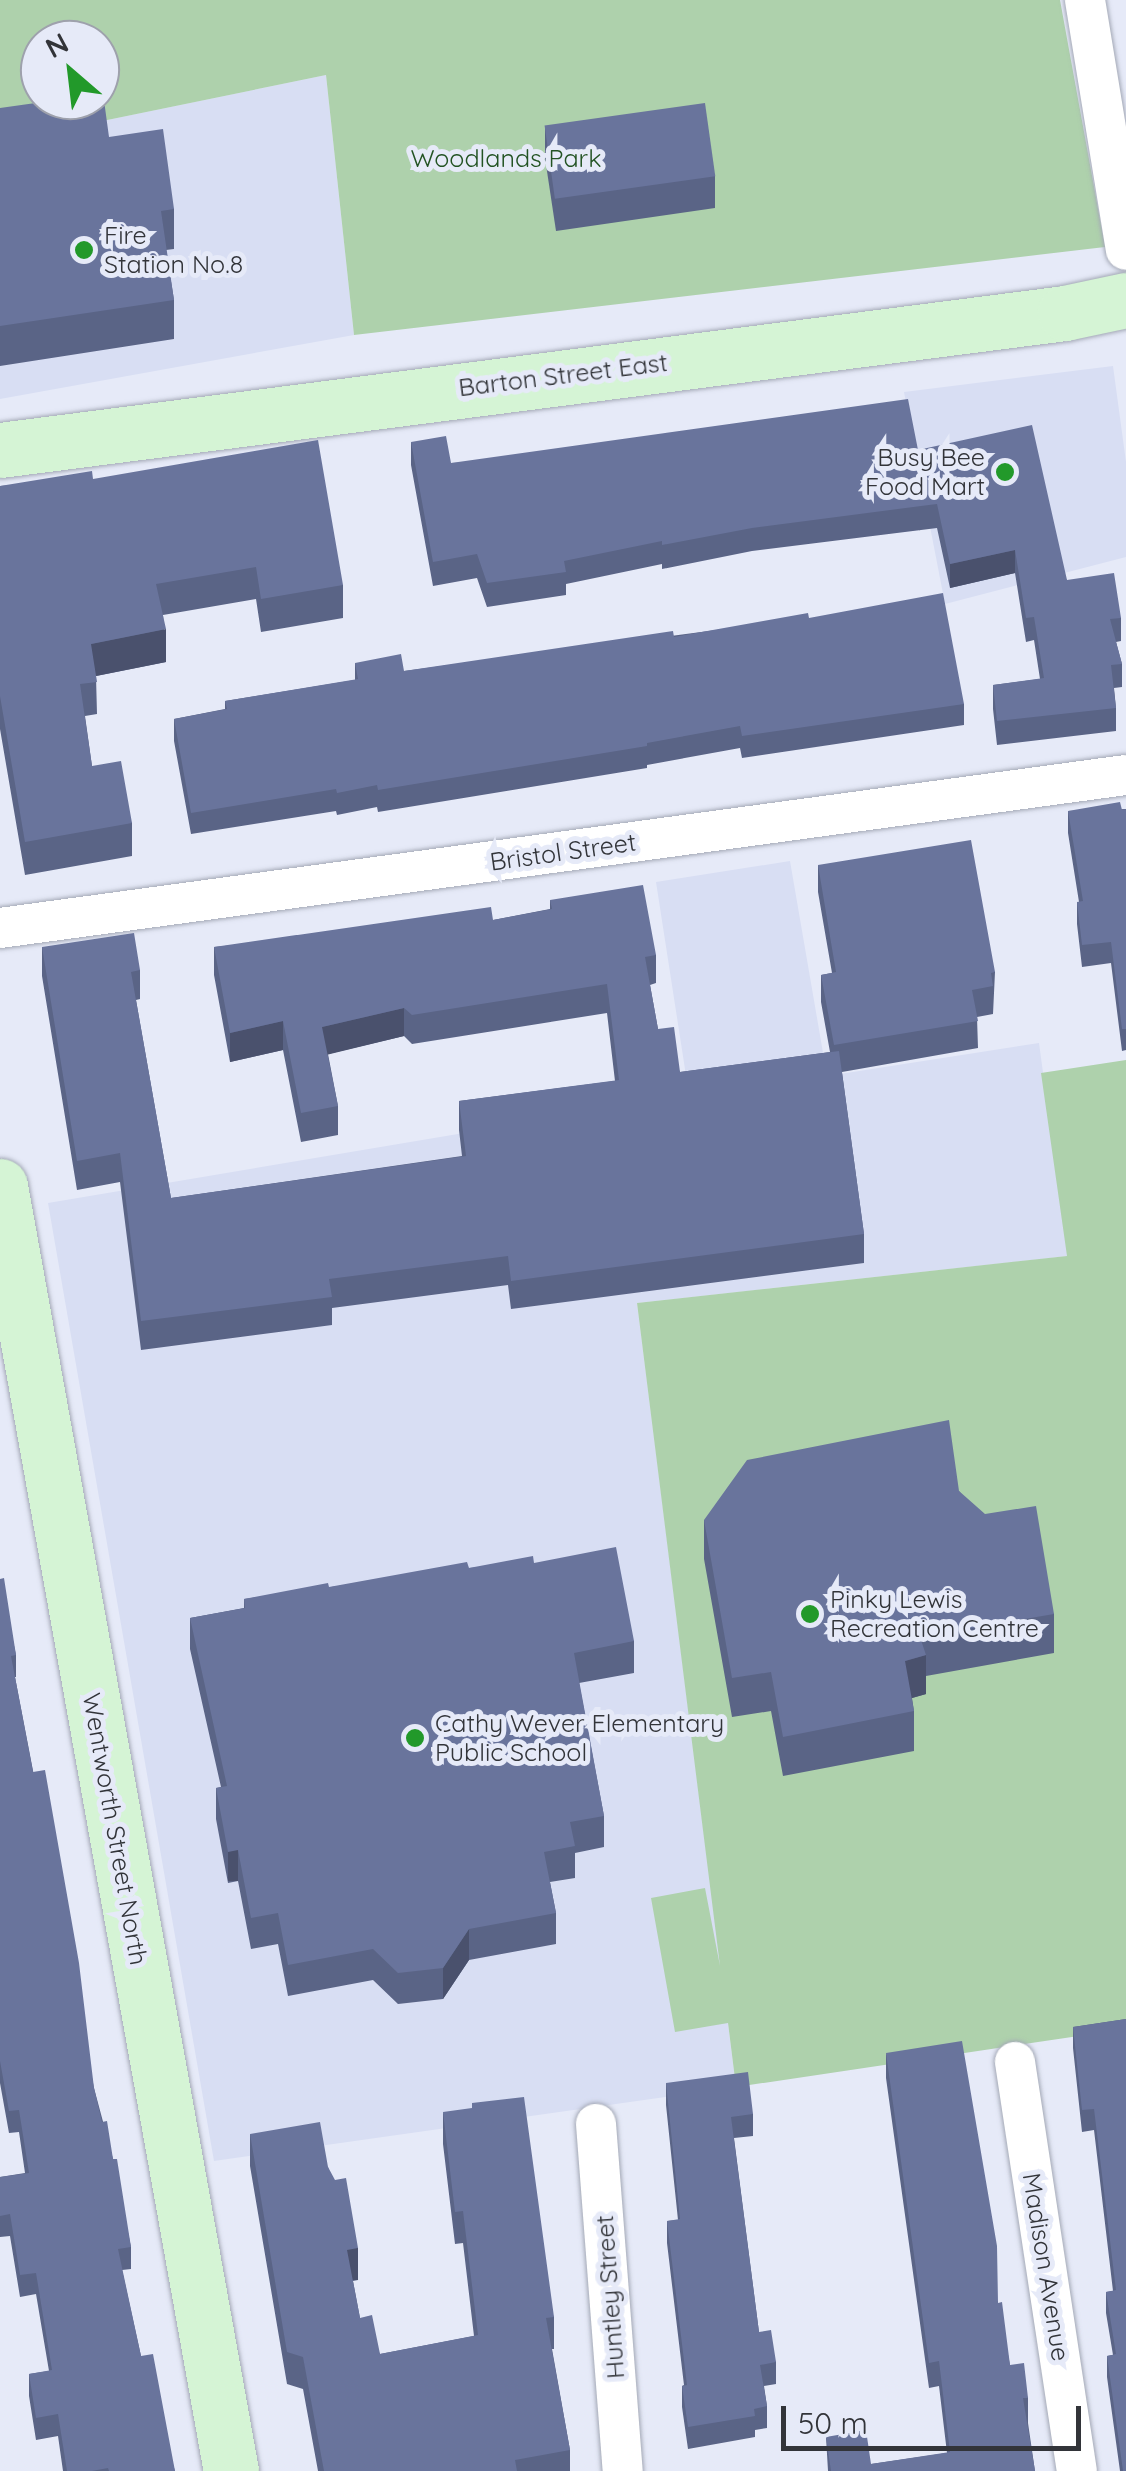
<!DOCTYPE html>
<style>
body{margin:0}
#map{position:relative;width:1126px;height:2471px;overflow:hidden;background:#e6eaf8;font-family:Quicksand,sans-serif}
div>[style]{position:absolute}
.built>*{inset:0;background:#d8def3}
.green>*{inset:0;background:#aed1ac}
.roads{filter:drop-shadow(0 0 2px #a4a9b6) drop-shadow(0 0 2px #a4a9b6)}
.street>*{height:40px;margin:-20px;padding:0 20px;transform-origin:20px;border-radius:20px;background:#fff}
.secondary>*{height:55px;margin:-27.5px;padding:0 27.5px;transform-origin:27.5px;border-radius:27.5px;background:#d5f4d5}
.wall>*{inset:0;background:#5a6486}
.shaded-wall>*{inset:0;background:#4a516d;transform-origin:0 0}
.building>*{inset:0;background:#69749c;transform-origin:0 0}
.dots>*{width:28px;height:28px;translate:-50% -50%;box-sizing:border-box;border:5px solid #e6eaf8;border-radius:50%}
span{translate:-50% -50%;white-space:nowrap;text-align:center;line-height:1.15;-webkit-text-stroke:10px #e6eaf8;paint-order:stroke}
.park-label{font-size:25px;color:#235323}
.poi-label{font-size:25px;color:#323439}
.left{translate:0 -50%;text-align:left}
.right{translate:-100% -50%;text-align:right}
.street-label{font-size:25px;color:#323439}
.north{position:absolute;left:20px;top:20px;width:100px;height:100px;box-sizing:border-box;background:#e6eaf8;border:2px solid #9ea1ac;border-radius:50%;rotate:332deg;font-size:28px;font-weight:700;line-height:40px;text-align:center;color:#323439}
.north::after{content:'';display:block;margin:auto;width:35px;height:45px;background:#22992a;clip-path:polygon(50% 0,100% 100%,50% 72%,0 100%)}
.scale{position:absolute;left:781px;top:2406px;width:300px;height:45px;box-sizing:border-box;border:5px solid #323439;border-top:0;padding-left:12px;font-size:30px;line-height:35px;white-space:nowrap;color:#323439;-webkit-text-stroke:8px #e6eaf8;paint-order:stroke}
</style>
<div id="map">
<div class="built">
<div style="clip-path:polygon(326px 75px,354px 335px,0 399px,0 142px)"></div>
<div style="clip-path:polygon(1113px 366px,1126px 462px,1126px 557px,945px 604px,904px 392px)"></div>
<div style="clip-path:polygon(790px 861px,827px 1076px,1039px 1043px,1068px 1256px,637px 1303px,736px 2087px,214px 2161px,48px 1203px,689px 1095px,656px 882px)"></div>
</div>
<div class="green">
<div style="clip-path:polygon(evenodd,0 0,1060px 0,1105px 247px,354px 335px,326px 75px,0 142px,0 0,40px 40px,100px 40px,100px 100px,40px 100px,40px 40px)"></div>
<div style="clip-path:polygon(1126px 1060px,1126px 2029px,736px 2087px,728px 2023px,675px 2032px,651px 1898px,705px 1888px,720px 1966px,637px 1303px,1067px 1256px,1041px 1073px)"></div>
</div>
<div class="roads">
<div class="street">
<div style="left:1085px;top:0;width:253px;rotate:80.7deg"></div>
<div style="left:0;top:928px;width:1136px;rotate:-7.74deg"></div>
<div style="left:1015px;top:2062px;width:414px;rotate:81.4deg"></div>
<div style="left:596px;top:2124px;width:348px;rotate:85.6deg"></div>
</div>
<div class="secondary">
<div style="left:0;top:450px;width:1074px;rotate:-7.33deg"></div>
<div style="left:1065px;top:313px;width:62px;rotate:-12deg"></div>
<div style="left:0;top:1186px;width:1306px;rotate:79.81deg"></div>
</div>
</div>
<div class="wall">
<div style="clip-path:polygon(0 108px,109px 137px,174px 209px,174px 249px,166px 250px,174px 300px,174px 339px,0 366px)"></div>
<div style="clip-path:polygon(545px 127px,715px 176px,715px 208px,556px 231px,545px 158px)"></div>
<div style="clip-path:polygon(411px 442px,451px 463px,918px 450px,1067px 580px,1121px 618px,1121px 641px,1116px 642px,1122px 664px,1122px 687px,1114px 688px,1116px 708px,1116px 731px,997px 745px,993px 709px,993px 685px,1040px 679px,1034px 640px,1026px 642px,1015px 573px,950px 588px,937px 528px,752px 551px,662px 569px,662px 564px,566px 584px,566px 595px,487px 607px,477px 578px,433px 586px,411px 465px)"></div>
<div style="clip-path:polygon(93px 479px,343px 585px,343px 618px,261px 632px,256px 599px,163px 615px,166px 662px,96px 676px,97px 714px,85px 716px,92px 766px,132px 823px,132px 856px,25px 875px,0 729px,0 486px)"></div>
<div style="clip-path:polygon(809px 618px,964px 704px,964px 725px,742px 758px,740px 748px,647px 765px,647px 768px,378px 812px,377px 807px,337px 815px,336px 811px,191px 834px,174px 741px,174px 719px,225px 709px,225px 701px,355px 680px,355px 663px,404px 671px)"></div>
<div style="clip-path:polygon(1126px 809px,1126px 1050px,1122px 1051px,1111px 963px,1082px 967px,1077px 924px,1077px 902px,1079px 902px,1068px 833px,1068px 811px)"></div>
<div style="clip-path:polygon(818px 865px,995px 972px,993px 1014px,977px 1017px,978px 1048px,842px 1072px,864px 1234px,864px 1263px,511px 1309px,508px 1285px,332px 1308px,332px 1325px,141px 1350px,120px 1182px,77px 1190px,42px 976px,42px 947px,140px 970px,140px 999px,136px 1000px,171px 1198px,462px 1156px,459px 1130px,459px 1101px,615px 1081px,607px 1013px,412px 1044px,404px 1036px,328px 1054px,338px 1106px,338px 1135px,301px 1142px,283px 1050px,230px 1062px,214px 975px,214px 947px,493px 920px,550px 909px,550px 900px,656px 955px,656px 983px,650px 985px,658px 1029px,680px 1072px,830px 1052px,821px 1002px,821px 975px,832px 973px,818px 892px)"></div>
<div style="clip-path:polygon(959px 1491px,1054px 1614px,1054px 1653px,926px 1676px,926px 1694px,912px 1698px,914px 1711px,914px 1751px,783px 1776px,771px 1711px,732px 1717px,704px 1559px,704px 1520px)"></div>
<div style="clip-path:polygon(534px 1563px,634px 1641px,634px 1673px,579px 1683px,604px 1816px,604px 1847px,575px 1853px,575px 1878px,550px 1882px,556px 1913px,556px 1944px,469px 1960px,443px 1999px,398px 2004px,373px 1980px,288px 1996px,278px 1944px,251px 1949px,238px 1881px,228px 1883px,216px 1819px,216px 1788px,221px 1787px,190px 1649px,190px 1618px,244px 1608px,244px 1599px,469px 1568px)"></div>
<div style="clip-path:polygon(0 1579px,16px 1655px,16px 1677px,15px 1677px,94px 2088px,113px 2159px,131px 2247px,131px 2269px,122px 2270px,141px 2356px,175px 2471px,63px 2471px,58px 2436px,36px 2440px,29px 2396px,29px 2374px,49px 2371px,36px 2294px,20px 2297px,10px 2236px,0 2237px,0 2177px,25px 2173px,19px 2132px,9px 2133px,0 2083px)"></div>
<div style="clip-path:polygon(1126px 2019px,1126px 2471px,1120px 2471px,1107px 2377px,1107px 2356px,1113px 2355px,1106px 2313px,1106px 2292px,1113px 2291px,1094px 2130px,1082px 2132px,1073px 2048px,1073px 2027px)"></div>
<div style="clip-path:polygon(886px 2053px,998px 2303px,1010px 2365px,1028px 2398px,1028px 2423px,1035px 2471px,828px 2471px,826px 2437px,871px 2464px,947px 2453px,939px 2386px,929px 2388px,886px 2078px)"></div>
<div style="clip-path:polygon(666px 2083px,753px 2114px,753px 2136px,734px 2138px,759px 2332px,776px 2362px,776px 2384px,764px 2386px,767px 2406px,767px 2428px,755px 2430px,755px 2437px,688px 2449px,682px 2407px,682px 2386px,684px 2385px,667px 2243px,667px 2221px,678px 2220px,666px 2105px)"></div>
<div style="clip-path:polygon(443px 2112px,554px 2317px,554px 2349px,552px 2349px,570px 2450px,570px 2471px,318px 2471px,303px 2389px,287px 2384px,250px 2166px,250px 2134px,328px 2167px,358px 2280px,353px 2281px,360px 2318px,380px 2354px,474px 2336px,463px 2243px,455px 2244px,443px 2144px)"></div>
</div>
<div class="shaded-wall">
<div style="clip-path:polygon(1015px 550px,1015px 573px,950px 588px,950px 564px)"></div>
<div style="clip-path:polygon(166px 629px,166px 662px,91px 677px,91px 644px)"></div>
<div style="clip-path:polygon(404px 1008px,404px 1036px,322px 1056px,322px 1027px)"></div>
<div style="clip-path:polygon(283px 1021px,283px 1050px,230px 1062px,230px 1033px)"></div>
<div style="clip-path:polygon(926px 1655px,926px 1694px,905px 1700px,905px 1661px)"></div>
<div style="left:238px;top:1850px;width:31px;height:10px;rotate:90deg"></div>
<div style="clip-path:polygon(469px 1929px,469px 1960px,443px 1999px,443px 1968px)"></div>
<div style="left:358px;top:2248px;width:32px;height:11px;rotate:90deg"></div>
</div>
<div class="building">
<div style="clip-path:polygon(103px 93px,109px 137px,163px 129px,174px 209px,161px 211px,174px 300px,0 326px,0 108px,57px 100px,100px 100px,100px 94px)"></div>
<div style="left:705px;top:103px;width:74px;height:162px;rotate:82deg"></div>
<div style="clip-path:polygon(908px 399px,918px 450px,1032px 425px,1067px 580px,1114px 573px,1121px 618px,1110px 619px,1122px 664px,1111px 665px,1116px 708px,997px 721px,993px 685px,1044px 678px,1034px 617px,1026px 618px,1015px 550px,950px 564px,937px 504px,752px 528px,662px 545px,662px 541px,564px 561px,566px 572px,487px 583px,477px 554px,433px 562px,411px 442px,446px 436px,451px 463px)"></div>
<div style="clip-path:polygon(318px 440px,343px 585px,261px 599px,256px 567px,156px 584px,166px 629px,91px 644px,97px 682px,80px 684px,92px 766px,121px 761px,132px 823px,25px 842px,0 696px,0 486px,92px 471px,93px 479px)"></div>
<div style="clip-path:polygon(943px 593px,964px 704px,742px 736px,740px 726px,647px 743px,647px 746px,378px 790px,377px 785px,337px 793px,336px 789px,191px 813px,174px 719px,227px 709px,225px 701px,358px 679px,355px 663px,401px 654px,404px 671px,673px 631px,674px 637px,808px 613px,809px 618px)"></div>
<div style="clip-path:polygon(1120px 802px,1122px 810px,1126px 809px,1126px 1029px,1122px 1029px,1111px 942px,1082px 945px,1077px 902px,1083px 901px,1068px 811px)"></div>
<div style="clip-path:polygon(971px 840px,995px 972px,991px 973px,993px 986px,972px 990px,978px 1021px,834px 1045px,821px 975px,836px 972px,818px 865px)"></div>
<div style="clip-path:polygon(643px 885px,656px 955px,645px 957px,658px 1029px,674px 1027px,680px 1072px,839px 1051px,864px 1234px,511px 1281px,508px 1256px,329px 1279px,332px 1297px,141px 1321px,120px 1153px,77px 1161px,42px 947px,134px 933px,140px 970px,131px 972px,171px 1198px,466px 1156px,459px 1101px,619px 1080px,607px 984px,412px 1015px,404px 1008px,322px 1027px,338px 1106px,301px 1113px,283px 1021px,230px 1033px,214px 947px,491px 907px,493px 920px,552px 909px,550px 900px)"></div>
<div style="clip-path:polygon(949px 1420px,959px 1491px,985px 1514px,1036px 1506px,1054px 1614px,920px 1637px,926px 1655px,905px 1661px,914px 1711px,783px 1737px,771px 1672px,732px 1678px,704px 1520px,747px 1460px)"></div>
<div style="clip-path:polygon(616px 1547px,634px 1641px,574px 1653px,604px 1816px,570px 1822px,575px 1846px,544px 1852px,556px 1913px,469px 1929px,443px 1968px,398px 1973px,373px 1949px,288px 1965px,278px 1913px,251px 1918px,238px 1850px,228px 1852px,216px 1788px,227px 1786px,190px 1618px,245px 1608px,244px 1599px,328px 1583px,329px 1587px,467px 1562px,469px 1568px,533px 1556px,534px 1563px)"></div>
<div style="clip-path:polygon(4px 1578px,16px 1655px,11px 1656px,33px 1772px,45px 1770px,79px 1963px,94px 2088px,102px 2122px,107px 2121px,113px 2159px,117px 2159px,131px 2247px,118px 2249px,141px 2356px,153px 2354px,175px 2471px,109px 2471px,108px 2468px,92px 2471px,67px 2471px,58px 2414px,36px 2418px,29px 2374px,52px 2370px,36px 2273px,20px 2275px,10px 2214px,0 2216px,0 2177px,29px 2173px,19px 2110px,9px 2111px,0 2061px,0 1579px)"></div>
<div style="clip-path:polygon(1126px 2019px,1126px 2471px,1123px 2471px,1107px 2356px,1116px 2354px,1106px 2292px,1116px 2290px,1094px 2109px,1082px 2110px,1073px 2027px)"></div>
<div style="clip-path:polygon(962px 2041px,997px 2246px,998px 2303px,1002px 2302px,1010px 2365px,1024px 2363px,1028px 2398px,1023px 2398px,1035px 2471px,831px 2471px,826px 2437px,866px 2430px,871px 2464px,950px 2452px,939px 2361px,929px 2363px,886px 2053px)"></div>
<div style="clip-path:polygon(748px 2072px,753px 2114px,731px 2117px,759px 2332px,771px 2330px,776px 2362px,760px 2365px,767px 2406px,754px 2409px,755px 2416px,688px 2427px,682px 2386px,687px 2385px,667px 2221px,680px 2219px,666px 2083px)"></div>
<div style="clip-path:polygon(524px 2097px,554px 2317px,546px 2318px,570px 2450px,515px 2460px,517px 2471px,324px 2471px,303px 2357px,287px 2352px,250px 2134px,320px 2122px,328px 2167px,335px 2180px,346px 2178px,358px 2248px,347px 2250px,360px 2318px,372px 2315px,380px 2354px,478px 2335px,463px 2211px,455px 2212px,443px 2112px,472px 2108px,472px 2103px)"></div>
</div>
<div class="dots">
<div style="left:84px;top:250px;background:#22992a"></div>
<div style="left:1005px;top:472px;background:#22992a"></div>
<div style="left:810px;top:1614px;background:#22992a"></div>
<div style="left:415px;top:1738px;background:#22992a"></div>
</div>
<div class="park-label">
<span style="left:506px;top:158px">Woodlands Park</span>
</div>
<div class="poi-label">
<span class="left" style="left:104px;top:250px">Fire<br>Station No.8</span>
<span class="right" style="left:985px;top:472px">Busy Bee<br>Food Mart</span>
<span class="left" style="left:830px;top:1614px">Pinky Lewis<br>Recreation Centre</span>
<span class="left" style="left:435px;top:1738px">Cathy Wever Elementary<br>Public School</span>
</div>
<div class="street-label">
<span style="left:563px;top:375px;rotate:-7deg">Barton Street East</span>
<span style="left:563px;top:852px;rotate:-8deg">Bristol Street</span>
<span style="left:115px;top:1829px;rotate:80deg">Wentworth Street North</span>
<span style="left:1046px;top:2267px;rotate:81deg">Madison Avenue</span>
<span style="left:610px;top:2297px;rotate:-94deg">Huntley Street</span>
</div>
<div class="north">N</div>
<div class="scale">50 m</div>
</div>
